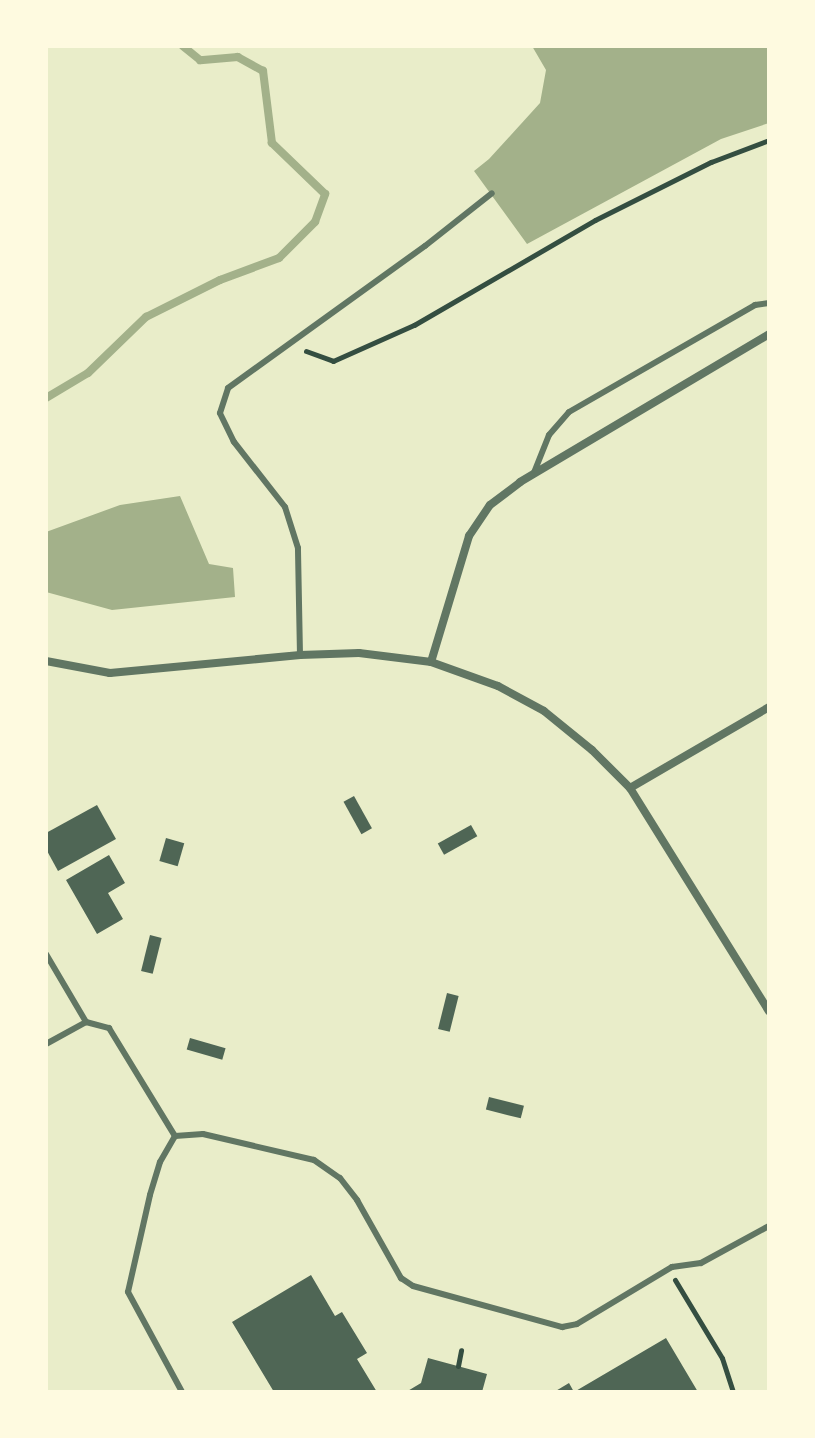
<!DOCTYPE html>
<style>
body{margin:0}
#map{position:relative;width:815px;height:1438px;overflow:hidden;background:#e9edc9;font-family:Commissioner,sans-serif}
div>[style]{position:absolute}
.water>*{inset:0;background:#a3b18a}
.stream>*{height:8px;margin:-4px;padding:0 4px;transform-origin:4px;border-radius:4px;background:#a3b18a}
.building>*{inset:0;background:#4f6655;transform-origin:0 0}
.path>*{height:5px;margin:-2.5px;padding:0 2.5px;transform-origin:2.5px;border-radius:2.5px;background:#344e41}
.service>*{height:6px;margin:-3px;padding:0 3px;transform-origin:3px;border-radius:3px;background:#617663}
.minor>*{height:8px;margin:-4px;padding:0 4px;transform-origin:4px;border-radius:4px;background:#617663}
span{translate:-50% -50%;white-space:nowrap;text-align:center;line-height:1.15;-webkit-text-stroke:7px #fefae0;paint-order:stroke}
.frame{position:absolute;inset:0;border:48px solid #fefae0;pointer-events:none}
</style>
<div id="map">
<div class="water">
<div style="clip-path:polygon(532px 46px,769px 46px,769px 123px,721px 139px,527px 244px,474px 171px,489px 159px,540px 103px,546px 70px)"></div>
<div style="clip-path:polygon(180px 496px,209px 564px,233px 568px,235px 597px,112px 610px,46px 592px,46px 532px,120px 505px)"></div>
</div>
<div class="stream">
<div style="left:46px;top:398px;width:49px;rotate:-30.8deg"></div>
<div style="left:88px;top:373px;width:81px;rotate:-44deg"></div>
<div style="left:146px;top:317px;width:83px;rotate:-26.6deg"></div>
<div style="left:220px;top:280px;width:63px;rotate:-20.4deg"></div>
<div style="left:279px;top:258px;width:51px;rotate:-45deg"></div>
<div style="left:315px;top:222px;width:30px;rotate:-70deg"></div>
<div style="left:325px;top:194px;width:74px;rotate:-136.1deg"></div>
<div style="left:272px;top:143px;width:73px;rotate:-97.1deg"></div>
<div style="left:263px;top:71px;width:29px;rotate:-151deg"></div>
<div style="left:238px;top:57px;width:38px;rotate:175deg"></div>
<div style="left:200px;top:60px;width:22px;rotate:-141deg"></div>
</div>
<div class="building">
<div style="left:354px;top:796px;width:37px;height:12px;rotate:61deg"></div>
<div style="clip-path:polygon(97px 805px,116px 839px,58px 871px,46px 849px,46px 833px)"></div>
<div style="left:471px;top:825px;width:13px;height:38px;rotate:61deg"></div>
<div style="left:166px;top:838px;width:19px;height:24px;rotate:16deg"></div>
<div style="clip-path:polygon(109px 855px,125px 883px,108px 893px,123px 919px,97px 934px,66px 880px)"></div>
<div style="left:150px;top:935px;width:12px;height:37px;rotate:14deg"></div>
<div style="left:447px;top:993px;width:12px;height:37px;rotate:14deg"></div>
<div style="left:190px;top:1038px;width:37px;height:12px;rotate:16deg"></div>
<div style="left:489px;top:1097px;width:36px;height:13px;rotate:14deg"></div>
<div style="clip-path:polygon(311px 1275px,335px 1316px,342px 1312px,367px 1353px,357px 1359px,377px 1392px,274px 1392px,232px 1322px)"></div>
<div style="clip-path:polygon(666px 1338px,698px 1392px,554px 1392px,569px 1383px,574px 1392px)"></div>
<div style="clip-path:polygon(428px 1358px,487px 1374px,482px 1392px,406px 1392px,421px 1383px)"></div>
</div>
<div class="path">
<div style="left:306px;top:351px;width:29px;rotate:20deg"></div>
<div style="left:333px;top:361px;width:89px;rotate:-24deg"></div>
<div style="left:414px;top:325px;width:209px;rotate:-30.1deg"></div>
<div style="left:595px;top:220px;width:130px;rotate:-26.6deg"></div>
<div style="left:711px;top:162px;width:62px;rotate:-20.8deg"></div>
<div style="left:675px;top:1280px;width:91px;rotate:58.9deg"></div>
<div style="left:722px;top:1358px;width:36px;rotate:72deg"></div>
<div style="left:458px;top:1366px;width:16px;rotate:-79deg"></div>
</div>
<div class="service">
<div style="left:533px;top:475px;width:43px;rotate:-68.2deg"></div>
<div style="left:549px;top:435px;width:30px;rotate:-49deg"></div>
<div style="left:569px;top:412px;width:215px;rotate:-29.9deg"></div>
<div style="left:755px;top:305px;width:14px;rotate:-8deg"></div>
<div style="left:300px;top:655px;width:107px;rotate:-91.1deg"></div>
<div style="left:298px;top:548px;width:43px;rotate:-107.6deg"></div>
<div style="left:285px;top:507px;width:83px;rotate:-128.1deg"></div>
<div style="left:234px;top:442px;width:32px;rotate:-116deg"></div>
<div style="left:220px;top:413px;width:26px;rotate:-72deg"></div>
<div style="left:228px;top:388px;width:243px;rotate:-35.8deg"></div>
<div style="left:425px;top:246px;width:85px;rotate:-38.3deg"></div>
<div style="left:46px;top:954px;width:79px;rotate:59.5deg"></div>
<div style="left:86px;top:1022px;width:24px;rotate:15deg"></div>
<div style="left:109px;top:1028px;width:127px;rotate:58.6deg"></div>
<div style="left:46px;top:1044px;width:46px;rotate:-28.8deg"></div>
<div style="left:175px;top:1136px;width:28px;rotate:-4deg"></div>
<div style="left:203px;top:1134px;width:114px;rotate:13.2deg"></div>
<div style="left:314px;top:1160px;width:32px;rotate:35deg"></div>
<div style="left:340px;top:1178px;width:28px;rotate:52deg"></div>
<div style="left:357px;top:1200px;width:90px;rotate:60.6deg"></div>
<div style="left:401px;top:1278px;width:14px;rotate:34deg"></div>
<div style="left:413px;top:1286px;width:155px;rotate:15.4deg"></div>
<div style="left:562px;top:1327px;width:15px;rotate:-11deg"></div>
<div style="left:577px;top:1324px;width:111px;rotate:-31deg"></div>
<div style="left:672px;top:1267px;width:29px;rotate:-8deg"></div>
<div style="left:701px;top:1263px;width:77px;rotate:-28.6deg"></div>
<div style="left:175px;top:1136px;width:30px;rotate:120deg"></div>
<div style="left:160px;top:1162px;width:34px;rotate:107deg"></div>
<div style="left:150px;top:1195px;width:99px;rotate:102.8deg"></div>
<div style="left:128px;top:1292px;width:114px;rotate:61.6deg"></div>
</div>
<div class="minor">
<div style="left:46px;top:661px;width:65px;rotate:10.6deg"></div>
<div style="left:110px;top:673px;width:191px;rotate:-5.4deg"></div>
<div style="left:300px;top:655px;width:59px;rotate:-1.9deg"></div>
<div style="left:359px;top:653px;width:73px;rotate:7.1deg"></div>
<div style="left:431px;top:662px;width:71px;rotate:19.7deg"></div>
<div style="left:498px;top:686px;width:52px;rotate:28.5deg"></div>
<div style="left:544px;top:711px;width:62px;rotate:39.1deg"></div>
<div style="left:592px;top:750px;width:54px;rotate:45deg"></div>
<div style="left:630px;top:788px;width:263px;rotate:58.1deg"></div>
<div style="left:431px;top:662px;width:132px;rotate:-73.2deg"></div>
<div style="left:469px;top:536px;width:37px;rotate:-56deg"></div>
<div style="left:490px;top:505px;width:38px;rotate:-37deg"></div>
<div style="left:520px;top:482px;width:290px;rotate:-30.7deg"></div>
<div style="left:630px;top:788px;width:161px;rotate:-30.2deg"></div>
</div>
<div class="frame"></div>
</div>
